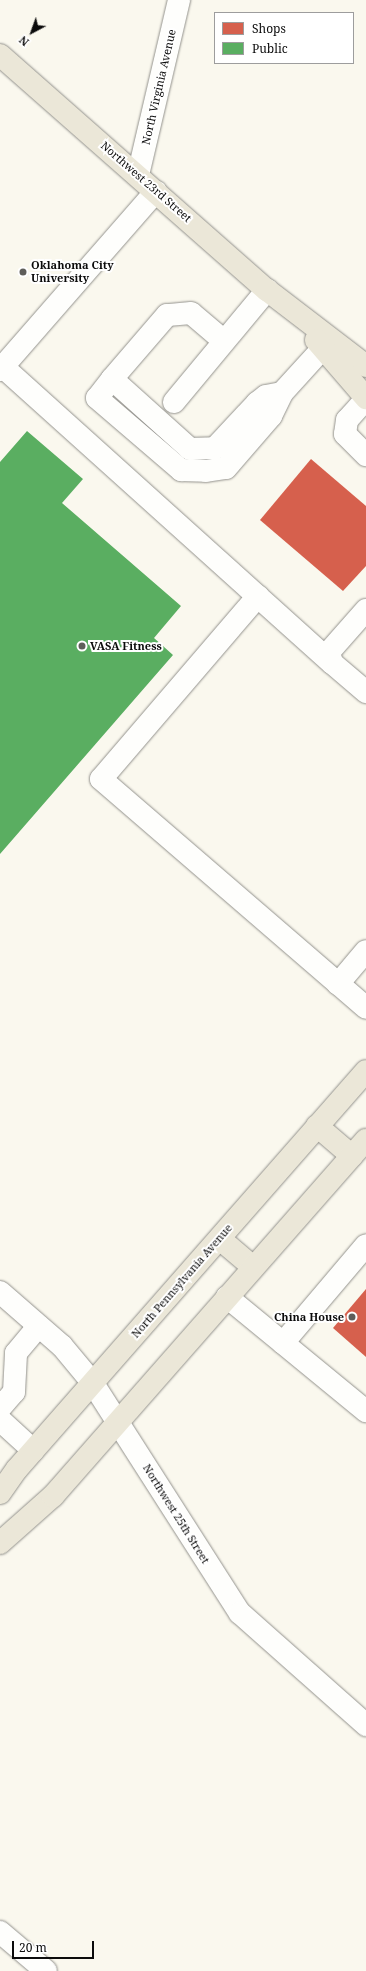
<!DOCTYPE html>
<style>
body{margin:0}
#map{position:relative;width:366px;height:1971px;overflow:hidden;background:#faf8ee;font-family:"Noto Serif",serif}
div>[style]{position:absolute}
.shops>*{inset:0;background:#d6604d}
.public>*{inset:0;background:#5aae61}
.roads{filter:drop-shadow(0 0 1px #93928d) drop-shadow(0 0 1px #93928d)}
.minor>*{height:22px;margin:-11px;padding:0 11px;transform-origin:11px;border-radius:11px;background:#fefefc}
.major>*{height:22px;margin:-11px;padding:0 11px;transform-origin:11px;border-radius:11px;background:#ebe7d8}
.dots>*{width:11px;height:11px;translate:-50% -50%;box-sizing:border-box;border:2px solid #fff;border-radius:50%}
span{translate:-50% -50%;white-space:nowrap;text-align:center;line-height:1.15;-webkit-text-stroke:4px #fff;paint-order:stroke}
.street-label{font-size:11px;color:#0b0b0b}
.poi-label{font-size:11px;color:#0b0b0b;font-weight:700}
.left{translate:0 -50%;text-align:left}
.right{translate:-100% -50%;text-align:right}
.legend{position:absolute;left:214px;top:12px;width:140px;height:52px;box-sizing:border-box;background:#fff;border:1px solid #9d9d9d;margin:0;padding:5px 7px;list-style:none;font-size:12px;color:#0b0b0b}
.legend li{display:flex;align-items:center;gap:8px;height:20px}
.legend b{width:20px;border:1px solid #9d9d9d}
.north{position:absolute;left:12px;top:12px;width:40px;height:40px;-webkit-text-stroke:3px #fff;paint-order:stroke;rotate:221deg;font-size:11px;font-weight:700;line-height:16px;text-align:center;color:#0b0b0b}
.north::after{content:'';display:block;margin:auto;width:14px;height:18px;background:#0b0b0b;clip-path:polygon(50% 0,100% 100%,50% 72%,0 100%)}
.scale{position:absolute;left:12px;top:1941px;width:82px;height:18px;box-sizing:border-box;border:2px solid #0b0b0b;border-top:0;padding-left:5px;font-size:12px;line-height:14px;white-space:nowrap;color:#0b0b0b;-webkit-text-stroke:3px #fff;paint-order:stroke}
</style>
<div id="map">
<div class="shops">
<div style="clip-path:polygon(311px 459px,366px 506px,366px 566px,343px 591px,260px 520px)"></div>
<div style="clip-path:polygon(366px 1289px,366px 1357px,333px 1328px)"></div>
</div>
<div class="public">
<div style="clip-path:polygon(27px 431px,83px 479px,62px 503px,181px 606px,154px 638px,173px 655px,0 854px,0 462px)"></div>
</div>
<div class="roads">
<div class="minor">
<div style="left:138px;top:175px;width:180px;rotate:-76.8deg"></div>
<div style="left:224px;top:341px;width:43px;rotate:-139.7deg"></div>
<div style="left:191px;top:313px;width:24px;rotate:175deg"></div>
<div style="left:167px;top:315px;width:84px;rotate:130.7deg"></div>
<div style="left:112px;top:379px;width:105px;rotate:41.9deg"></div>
<div style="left:190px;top:449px;width:25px;rotate:-2deg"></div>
<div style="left:215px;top:448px;width:62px;rotate:-47deg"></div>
<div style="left:257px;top:403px;width:11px;rotate:-38deg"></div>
<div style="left:266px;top:396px;width:16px;rotate:-11deg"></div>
<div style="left:3px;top:367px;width:443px;rotate:42deg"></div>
<div style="left:0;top:370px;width:237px;rotate:-48.9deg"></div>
<div style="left:112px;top:379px;width:24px;rotate:128deg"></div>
<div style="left:97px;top:398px;width:111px;rotate:40.6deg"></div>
<div style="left:181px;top:470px;width:25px;rotate:2deg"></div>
<div style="left:206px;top:471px;width:20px;rotate:-9deg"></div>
<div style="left:226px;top:468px;width:69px;rotate:-49.1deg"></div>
<div style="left:271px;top:416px;width:25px;rotate:-64deg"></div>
<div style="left:282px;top:393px;width:61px;rotate:-47.7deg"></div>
<div style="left:366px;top:399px;width:28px;rotate:132deg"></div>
<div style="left:347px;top:420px;width:14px;rotate:98deg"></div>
<div style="left:345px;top:434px;width:30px;rotate:45deg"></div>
<div style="left:174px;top:402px;width:146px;rotate:-50.3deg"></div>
<div style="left:258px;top:596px;width:241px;rotate:130.6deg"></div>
<div style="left:101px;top:779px;width:350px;rotate:40.8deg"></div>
<div style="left:366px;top:610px;width:56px;rotate:131.4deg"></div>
<div style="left:329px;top:652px;width:11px;rotate:75deg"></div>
<div style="left:332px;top:663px;width:45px;rotate:40.5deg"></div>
<div style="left:338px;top:984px;width:43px;rotate:-49.7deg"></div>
<div style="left:0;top:1292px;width:82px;rotate:41.1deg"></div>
<div style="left:62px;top:1346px;width:47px;rotate:50.2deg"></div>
<div style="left:92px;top:1382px;width:274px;rotate:57.4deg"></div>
<div style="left:240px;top:1613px;width:169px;rotate:41.6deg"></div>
<div style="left:227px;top:1297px;width:180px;rotate:39.4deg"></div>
<div style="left:283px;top:1343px;width:128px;rotate:-49.7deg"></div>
<div style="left:0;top:1408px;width:21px;rotate:-49deg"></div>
<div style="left:14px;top:1392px;width:39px;rotate:-87deg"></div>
<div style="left:16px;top:1353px;width:35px;rotate:-50deg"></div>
<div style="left:0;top:1420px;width:45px;rotate:42.3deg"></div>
<div style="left:0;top:1932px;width:60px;rotate:40.3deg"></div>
</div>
<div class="major">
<div style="left:0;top:55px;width:356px;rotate:41.4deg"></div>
<div style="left:267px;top:290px;width:125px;rotate:37.5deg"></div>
<div style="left:316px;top:340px;width:77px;rotate:49.2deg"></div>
<div style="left:317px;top:1126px;width:46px;rotate:40.6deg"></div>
<div style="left:220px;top:1239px;width:43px;rotate:40.3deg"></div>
<div style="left:0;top:1493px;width:29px;rotate:-55deg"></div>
<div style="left:17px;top:1469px;width:529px;rotate:-48.75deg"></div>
<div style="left:0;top:1543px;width:71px;rotate:-41.6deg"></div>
<div style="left:53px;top:1496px;width:474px;rotate:-48.7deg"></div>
</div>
</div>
<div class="dots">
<div style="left:23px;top:272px;background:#5f5e5a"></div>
<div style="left:82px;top:646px;background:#5f5e5a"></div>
<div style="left:352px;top:1317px;background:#5f5e5a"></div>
</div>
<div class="street-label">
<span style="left:159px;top:87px;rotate:-77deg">North Virginia Avenue</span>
<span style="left:146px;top:182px;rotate:41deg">Northwest 23rd Street</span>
<span style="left:182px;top:1281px;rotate:-49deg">North Pennsylvania Avenue</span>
<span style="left:176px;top:1514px;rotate:58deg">Northwest 25th Street</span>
</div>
<div class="poi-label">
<span class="left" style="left:31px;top:272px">Oklahoma City<br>University</span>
<span class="left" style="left:90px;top:646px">VASA Fitness</span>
<span class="right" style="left:344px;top:1317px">China House</span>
</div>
<ul class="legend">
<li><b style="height:11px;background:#d6604d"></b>Shops</li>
<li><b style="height:11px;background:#5aae61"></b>Public</li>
</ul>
<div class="north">N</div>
<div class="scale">20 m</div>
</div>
